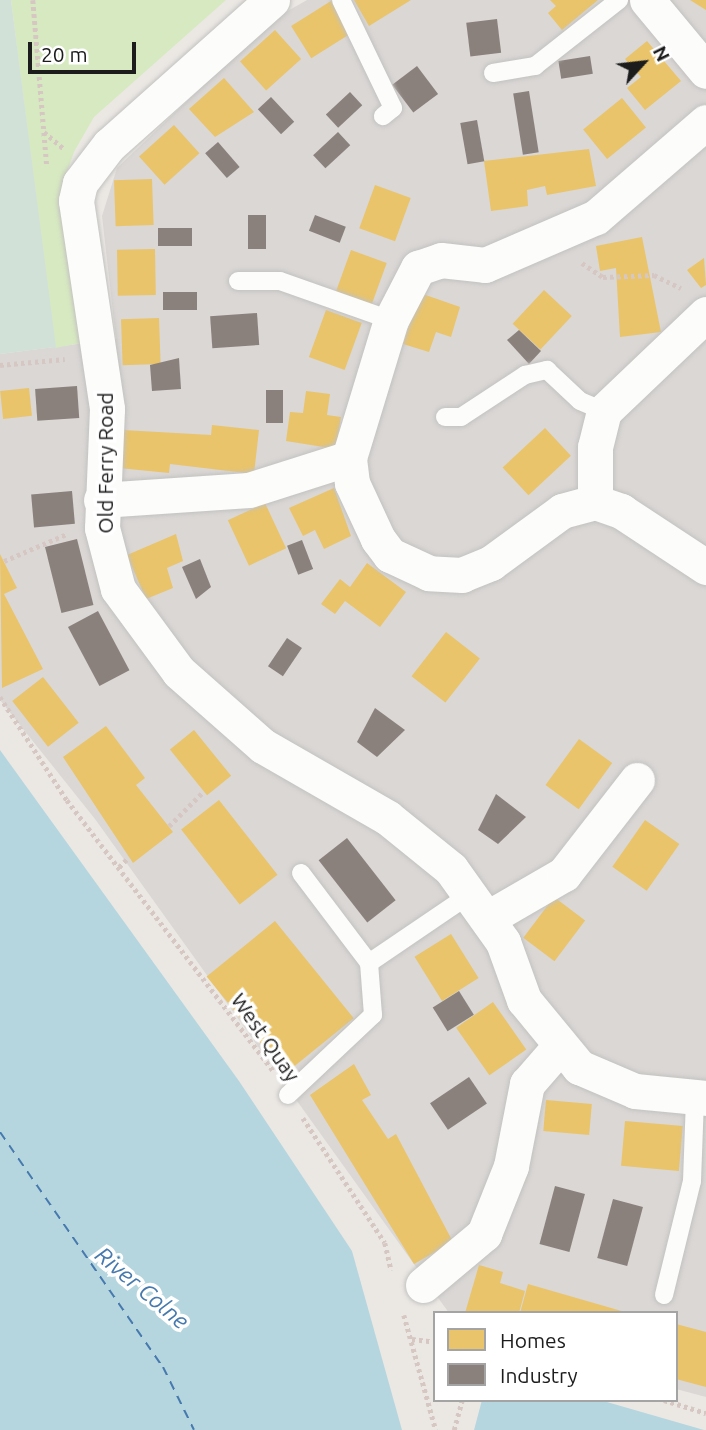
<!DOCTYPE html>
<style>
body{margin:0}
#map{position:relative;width:706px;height:1430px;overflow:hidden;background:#ebe8e4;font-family:Ubuntu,sans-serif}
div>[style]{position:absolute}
.residential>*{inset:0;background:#dad7d5}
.grass>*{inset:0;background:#d7e9c1}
.wetland>*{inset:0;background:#d2e1d8}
.water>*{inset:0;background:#b6d6df}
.homes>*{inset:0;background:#e9c46a;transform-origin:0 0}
.industry>*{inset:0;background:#8a817c;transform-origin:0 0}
.ferry>*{height:2px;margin-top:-1px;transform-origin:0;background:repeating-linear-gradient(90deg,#4679ad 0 9px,transparent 0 16px)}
.path>*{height:4.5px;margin-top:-2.25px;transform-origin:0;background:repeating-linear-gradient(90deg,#d6c7c3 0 3.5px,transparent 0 7px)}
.roads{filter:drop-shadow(0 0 2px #c3c2c0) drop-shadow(0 0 2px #c3c2c0)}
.lane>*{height:18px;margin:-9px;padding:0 9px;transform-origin:9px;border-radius:9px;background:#fcfcfb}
.street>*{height:35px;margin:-17.5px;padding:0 17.5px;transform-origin:17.5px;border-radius:17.5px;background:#fcfcfb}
span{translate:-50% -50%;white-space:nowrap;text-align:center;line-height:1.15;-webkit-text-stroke:7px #fff;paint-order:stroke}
.street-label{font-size:21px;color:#1c1c1c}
.water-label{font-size:23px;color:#4679ad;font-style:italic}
.legend{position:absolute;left:433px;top:1311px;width:245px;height:91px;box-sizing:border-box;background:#fff;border:2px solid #a4a4a4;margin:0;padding:9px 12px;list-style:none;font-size:21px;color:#1c1c1c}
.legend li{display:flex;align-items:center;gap:14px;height:35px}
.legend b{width:35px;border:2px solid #a4a4a4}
.north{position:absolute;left:608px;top:28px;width:70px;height:70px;-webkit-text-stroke:5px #fff;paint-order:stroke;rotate:63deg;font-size:19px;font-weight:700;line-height:28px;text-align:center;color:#1c1c1c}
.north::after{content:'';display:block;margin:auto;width:24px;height:32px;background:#1c1c1c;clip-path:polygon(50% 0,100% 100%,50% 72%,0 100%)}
.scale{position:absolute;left:28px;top:42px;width:108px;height:32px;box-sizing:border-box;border:4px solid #1c1c1c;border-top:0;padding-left:9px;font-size:21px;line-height:24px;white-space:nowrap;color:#1c1c1c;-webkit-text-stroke:5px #fff;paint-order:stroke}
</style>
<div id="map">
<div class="residential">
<div style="clip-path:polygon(307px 0,706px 0,706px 1397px,676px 1389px,676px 1313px,449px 1313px,95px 819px,0 700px,0 354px,116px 339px,102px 216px,117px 168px,272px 20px)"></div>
</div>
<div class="grass">
<div style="clip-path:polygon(11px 0,226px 0,94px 117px,74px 152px,62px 186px,81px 343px,55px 348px)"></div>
</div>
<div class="wetland">
<div style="clip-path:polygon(0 0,11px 0,56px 347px,0 354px)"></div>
</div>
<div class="water">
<div style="clip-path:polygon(0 750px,239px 1081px,352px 1251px,402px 1430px,0 1430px)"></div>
<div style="clip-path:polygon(482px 1400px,600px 1400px,704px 1430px,474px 1430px)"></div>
</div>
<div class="homes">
<div style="clip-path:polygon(354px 0,411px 0,369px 26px)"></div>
<div style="clip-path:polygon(550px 0,598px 0,562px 30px,548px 13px,556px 6px)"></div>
<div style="clip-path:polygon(690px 0,706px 0,706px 10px)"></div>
<div style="left:331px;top:1px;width:38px;height:47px;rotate:58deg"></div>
<div style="left:275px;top:30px;width:39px;height:47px;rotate:48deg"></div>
<div style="clip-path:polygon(647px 41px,681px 81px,645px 110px,627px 88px,641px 77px,625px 59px)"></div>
<div style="clip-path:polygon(224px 78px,254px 112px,215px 137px,189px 109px)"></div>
<div style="left:622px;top:98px;width:38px;height:50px;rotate:51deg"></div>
<div style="left:174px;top:125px;width:38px;height:47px;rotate:48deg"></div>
<div style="clip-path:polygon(589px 149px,596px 186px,547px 195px,545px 186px,527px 190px,528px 206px,491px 211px,484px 161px)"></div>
<div style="left:152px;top:179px;width:46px;height:38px;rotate:88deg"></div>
<div style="left:375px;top:185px;width:38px;height:46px;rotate:20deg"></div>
<div style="clip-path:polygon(642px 237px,661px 332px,620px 337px,616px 268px,600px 271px,596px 246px)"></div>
<div style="left:155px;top:249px;width:46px;height:38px;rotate:89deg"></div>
<div style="left:351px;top:250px;width:38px;height:47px;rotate:20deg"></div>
<div style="clip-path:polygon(704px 258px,706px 285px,701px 288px,687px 270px)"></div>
<div style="left:544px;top:290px;width:38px;height:46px;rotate:43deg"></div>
<div style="clip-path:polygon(420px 293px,460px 307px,451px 337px,436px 332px,429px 352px,403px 344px)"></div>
<div style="left:326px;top:310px;width:38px;height:50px;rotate:20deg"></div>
<div style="left:159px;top:318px;width:46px;height:38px;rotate:88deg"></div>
<div style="left:29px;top:388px;width:28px;height:29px;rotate:84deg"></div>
<div style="clip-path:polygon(306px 391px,330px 394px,327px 415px,341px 417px,336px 449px,286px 441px,290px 412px,303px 413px)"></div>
<div style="clip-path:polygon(212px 425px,259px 430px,254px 474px,170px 464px,169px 473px,119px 468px,123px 430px,211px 435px)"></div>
<div style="left:545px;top:428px;width:38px;height:58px;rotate:47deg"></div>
<div style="clip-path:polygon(334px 488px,351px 536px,324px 549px,315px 530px,303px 536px,289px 508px)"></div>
<div style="left:265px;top:503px;width:50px;height:41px;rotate:65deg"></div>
<div style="clip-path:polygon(176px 534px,183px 561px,167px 568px,173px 588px,146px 599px,127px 555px)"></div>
<div style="clip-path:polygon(0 554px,17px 588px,4px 594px,43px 669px,2px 688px)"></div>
<div style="clip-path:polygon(367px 563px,406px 592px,380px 627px,345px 601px,335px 614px,321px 604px,340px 579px,350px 587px)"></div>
<div style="left:446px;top:632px;width:43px;height:56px;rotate:38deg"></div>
<div style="left:43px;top:677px;width:58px;height:39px;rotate:52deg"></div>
<div style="clip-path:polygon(106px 726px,145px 778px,136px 785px,173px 832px,133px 863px,63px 757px)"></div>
<div style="left:194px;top:730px;width:59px;height:31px;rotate:51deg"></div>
<div style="left:579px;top:739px;width:41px;height:57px;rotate:36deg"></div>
<div style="left:219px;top:800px;width:95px;height:48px;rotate:52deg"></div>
<div style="left:645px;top:820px;width:42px;height:57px;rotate:35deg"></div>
<div style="left:554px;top:897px;width:39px;height:51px;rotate:37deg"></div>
<div style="left:275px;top:921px;width:125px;height:88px;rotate:51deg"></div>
<div style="left:451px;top:934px;width:52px;height:43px;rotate:58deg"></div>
<div style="left:493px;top:1002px;width:58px;height:45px;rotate:55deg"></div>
<div style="clip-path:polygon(354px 1064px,371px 1095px,362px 1100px,388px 1139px,396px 1134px,453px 1242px,414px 1264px,310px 1095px)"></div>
<div style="left:546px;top:1100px;width:46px;height:31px;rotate:5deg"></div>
<div style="left:625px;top:1121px;width:58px;height:45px;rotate:5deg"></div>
<div style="clip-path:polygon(479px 1265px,503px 1272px,500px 1283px,525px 1291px,519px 1313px,465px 1313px)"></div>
<div style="clip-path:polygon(528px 1284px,625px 1312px,625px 1313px,520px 1313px)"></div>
<div style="clip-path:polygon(676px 1324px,706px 1332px,706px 1387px,676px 1379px)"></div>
</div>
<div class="industry">
<div style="left:497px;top:19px;width:34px;height:31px;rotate:83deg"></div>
<div style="left:590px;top:56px;width:18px;height:32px;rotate:81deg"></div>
<div style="left:417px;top:66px;width:35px;height:31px;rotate:53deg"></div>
<div style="left:529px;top:91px;width:62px;height:16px;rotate:81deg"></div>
<div style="left:350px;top:92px;width:18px;height:33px;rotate:47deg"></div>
<div style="left:271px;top:97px;width:34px;height:18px;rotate:47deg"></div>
<div style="left:477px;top:120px;width:42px;height:17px;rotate:80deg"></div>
<div style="left:338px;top:132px;width:18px;height:34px;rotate:47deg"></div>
<div style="left:218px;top:142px;width:33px;height:17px;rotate:49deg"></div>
<div style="left:248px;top:215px;width:18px;height:34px"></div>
<div style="left:315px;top:215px;width:33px;height:17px;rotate:21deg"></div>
<div style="left:158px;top:228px;width:34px;height:18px"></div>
<div style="left:197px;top:292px;width:18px;height:34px;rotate:90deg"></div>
<div style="left:257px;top:313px;width:32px;height:47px;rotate:86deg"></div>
<div style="clip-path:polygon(519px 330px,541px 351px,529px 364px,507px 340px)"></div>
<div style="clip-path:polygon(179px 358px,181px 389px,152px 391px,150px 365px)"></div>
<div style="left:77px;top:386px;width:32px;height:42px;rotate:86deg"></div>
<div style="left:266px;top:390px;width:17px;height:33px"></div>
<div style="left:72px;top:491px;width:33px;height:41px;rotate:85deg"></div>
<div style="left:77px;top:539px;width:68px;height:33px;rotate:76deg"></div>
<div style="left:302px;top:540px;width:31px;height:16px;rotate:69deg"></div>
<div style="clip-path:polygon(200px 559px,211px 587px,196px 599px,182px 567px)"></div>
<div style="left:98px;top:611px;width:67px;height:34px;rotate:62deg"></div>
<div style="left:287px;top:638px;width:18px;height:34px;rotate:34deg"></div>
<div style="clip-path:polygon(375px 708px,405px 730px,377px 757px,357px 742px)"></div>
<div style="clip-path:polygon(496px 794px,526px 817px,498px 844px,478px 830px)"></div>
<div style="left:347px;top:838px;width:79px;height:36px;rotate:52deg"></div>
<div style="left:459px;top:991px;width:28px;height:31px;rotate:58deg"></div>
<div style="left:469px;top:1077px;width:32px;height:47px;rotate:56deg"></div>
<div style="left:555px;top:1186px;width:31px;height:60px;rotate:15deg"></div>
<div style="left:613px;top:1199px;width:31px;height:61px;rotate:15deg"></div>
</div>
<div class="ferry">
<div style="left:0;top:1132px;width:286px;rotate:55.3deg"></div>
<div style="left:163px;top:1367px;width:70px;rotate:63.8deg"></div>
</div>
<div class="path">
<div style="left:33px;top:0;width:168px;rotate:85.2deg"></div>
<div style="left:44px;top:132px;width:26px;rotate:40deg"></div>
<div style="left:582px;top:263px;width:25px;rotate:34deg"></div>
<div style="left:603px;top:277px;width:51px;rotate:-2.2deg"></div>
<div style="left:654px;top:275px;width:30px;rotate:26deg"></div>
<div style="left:0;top:365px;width:65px;rotate:-5.3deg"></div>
<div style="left:4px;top:561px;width:69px;rotate:-23.2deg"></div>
<div style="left:0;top:697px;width:123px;rotate:57deg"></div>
<div style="left:67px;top:800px;width:342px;rotate:52.7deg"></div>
<div style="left:169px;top:826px;width:49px;rotate:-45deg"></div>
<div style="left:119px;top:867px;width:14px;rotate:-45deg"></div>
<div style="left:303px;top:1118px;width:149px;rotate:56.7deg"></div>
<div style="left:385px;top:1243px;width:28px;rotate:77deg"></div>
<div style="left:404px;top:1315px;width:119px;rotate:74.5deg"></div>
<div style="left:412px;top:1339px;width:23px;rotate:7deg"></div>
<div style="left:664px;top:1400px;width:44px;rotate:17.2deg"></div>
<div style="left:454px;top:1430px;width:31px;rotate:-75deg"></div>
</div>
<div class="roads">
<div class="lane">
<div style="left:341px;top:0;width:120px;rotate:64.3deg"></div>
<div style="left:393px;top:108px;width:13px;rotate:141deg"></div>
<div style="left:493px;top:73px;width:43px;rotate:-9.5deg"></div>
<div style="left:535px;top:66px;width:107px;rotate:-38.2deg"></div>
<div style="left:238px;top:281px;width:42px"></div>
<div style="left:280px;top:281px;width:118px;rotate:19.4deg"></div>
<div style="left:445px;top:417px;width:16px"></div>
<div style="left:461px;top:417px;width:77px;rotate:-33.3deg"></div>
<div style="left:525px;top:375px;width:23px;rotate:-13deg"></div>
<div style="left:547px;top:370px;width:45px;rotate:43.2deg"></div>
<div style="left:580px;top:401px;width:26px;rotate:23deg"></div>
<div style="left:301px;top:873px;width:113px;rotate:52.9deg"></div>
<div style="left:288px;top:1095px;width:117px;rotate:-43.3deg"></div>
<div style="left:373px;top:1015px;width:52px;rotate:-94.4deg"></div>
<div style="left:369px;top:963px;width:125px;rotate:-34.2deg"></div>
<div style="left:664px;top:1295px;width:117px;rotate:-76.2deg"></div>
<div style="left:692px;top:1181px;width:83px;rotate:-87.9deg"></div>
</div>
<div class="street">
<div style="left:272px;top:0;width:218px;rotate:138.3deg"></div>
<div style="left:109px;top:145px;width:48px;rotate:127.3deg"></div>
<div style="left:80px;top:183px;width:18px;rotate:103deg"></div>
<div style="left:76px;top:201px;width:210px;rotate:81.5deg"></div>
<div style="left:107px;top:409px;width:119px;rotate:92.4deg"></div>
<div style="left:102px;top:528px;width:63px;rotate:75.3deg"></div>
<div style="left:118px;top:589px;width:103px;rotate:53.7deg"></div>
<div style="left:179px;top:672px;width:112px;rotate:41.4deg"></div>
<div style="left:263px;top:746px;width:144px;rotate:29.9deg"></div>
<div style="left:388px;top:818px;width:81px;rotate:39deg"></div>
<div style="left:451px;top:869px;width:90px;rotate:54.5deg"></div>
<div style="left:503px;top:942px;width:62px;rotate:70.1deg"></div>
<div style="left:524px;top:1000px;width:87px;rotate:50.6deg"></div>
<div style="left:579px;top:1067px;width:61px;rotate:23.2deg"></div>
<div style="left:635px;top:1091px;width:71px;rotate:5.6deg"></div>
<div style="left:647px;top:0;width:92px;rotate:50.3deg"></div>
<div style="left:706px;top:314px;width:141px;rotate:136.4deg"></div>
<div style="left:604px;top:411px;width:37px;rotate:104deg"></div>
<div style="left:595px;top:447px;width:55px;rotate:90deg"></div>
<div style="left:595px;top:502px;width:28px;rotate:19deg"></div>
<div style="left:621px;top:511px;width:102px;rotate:33.4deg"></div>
<div style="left:101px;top:500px;width:148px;rotate:-3.9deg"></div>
<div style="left:249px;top:490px;width:105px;rotate:-17.7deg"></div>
<div style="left:595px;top:502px;width:34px;rotate:165deg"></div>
<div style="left:562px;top:511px;width:88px;rotate:143.8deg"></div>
<div style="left:491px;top:563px;width:31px;rotate:158deg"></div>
<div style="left:462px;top:575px;width:33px;rotate:-177deg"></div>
<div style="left:429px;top:573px;width:43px;rotate:-155.2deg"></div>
<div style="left:390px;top:555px;width:20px;rotate:-127deg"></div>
<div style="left:378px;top:539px;width:62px;rotate:-114.9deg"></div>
<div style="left:352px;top:483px;width:25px;rotate:-97deg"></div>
<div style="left:349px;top:458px;width:144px;rotate:-73.1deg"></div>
<div style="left:391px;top:320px;width:59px;rotate:-62.6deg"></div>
<div style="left:418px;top:268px;width:24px;rotate:-19deg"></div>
<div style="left:441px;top:260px;width:44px;rotate:6.5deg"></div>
<div style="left:485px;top:265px;width:121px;rotate:-23.4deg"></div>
<div style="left:596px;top:217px;width:145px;rotate:-40.8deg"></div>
<div style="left:488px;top:918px;width:88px;rotate:-30.1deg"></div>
<div style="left:564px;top:874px;width:119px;rotate:-52.2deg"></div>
<div style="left:423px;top:1285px;width:80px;rotate:-39.9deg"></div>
<div style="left:484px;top:1234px;width:73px;rotate:-68.3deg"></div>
<div style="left:511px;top:1166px;width:84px;rotate:-79deg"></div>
<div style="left:527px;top:1084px;width:50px;rotate:-49deg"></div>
</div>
</div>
<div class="street-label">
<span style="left:105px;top:463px;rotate:-90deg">Old Ferry Road</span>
<span style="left:266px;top:1037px;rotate:55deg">West Quay</span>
</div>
<div class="water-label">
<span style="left:142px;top:1288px;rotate:40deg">River Colne</span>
</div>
<ul class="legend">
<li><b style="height:19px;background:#e9c46a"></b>Homes</li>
<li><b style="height:19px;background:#8a817c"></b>Industry</li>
</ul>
<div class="north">N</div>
<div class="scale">20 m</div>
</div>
